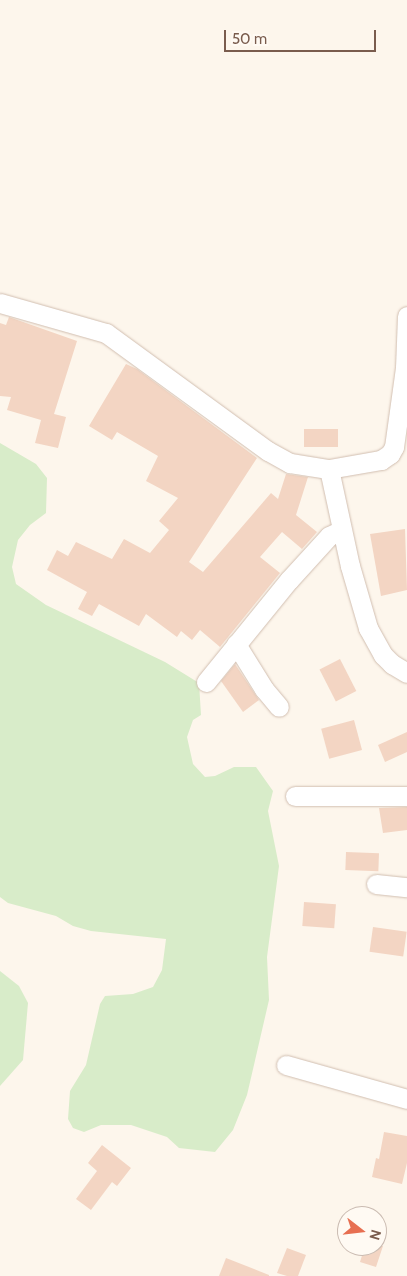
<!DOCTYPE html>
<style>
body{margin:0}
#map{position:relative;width:407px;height:1276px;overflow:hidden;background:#fdf6ec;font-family:Cabin,sans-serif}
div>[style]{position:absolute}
.green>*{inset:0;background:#d8ecc9}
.building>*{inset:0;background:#f3d5c3;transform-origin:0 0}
.roads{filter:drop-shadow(0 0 1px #d1beb0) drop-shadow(0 0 1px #d1beb0)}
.street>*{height:19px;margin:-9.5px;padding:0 9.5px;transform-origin:9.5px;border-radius:9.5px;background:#fff}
span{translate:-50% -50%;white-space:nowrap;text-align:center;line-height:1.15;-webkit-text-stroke:4px #fffaf3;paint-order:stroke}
.north{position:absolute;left:337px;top:1206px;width:50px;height:50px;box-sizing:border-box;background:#fffaf3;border:1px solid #cabbb1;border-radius:50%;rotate:106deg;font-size:14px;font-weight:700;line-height:20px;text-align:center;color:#7a5c4d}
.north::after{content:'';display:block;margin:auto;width:18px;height:22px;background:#e76f51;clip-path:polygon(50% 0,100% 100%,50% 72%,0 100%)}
.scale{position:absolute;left:224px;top:30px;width:152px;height:22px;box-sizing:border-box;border:2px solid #7a5c4d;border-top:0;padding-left:6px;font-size:15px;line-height:18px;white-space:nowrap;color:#7a5c4d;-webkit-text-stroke:4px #fffaf3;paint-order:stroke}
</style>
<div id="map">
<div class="green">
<div style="clip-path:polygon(0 443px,36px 464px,47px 478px,46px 513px,30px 525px,18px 540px,12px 567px,16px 584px,46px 605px,165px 662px,199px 683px,201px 715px,193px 720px,187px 737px,193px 764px,205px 777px,215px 776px,234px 767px,256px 767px,273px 791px,268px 811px,279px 866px,267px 957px,269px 1000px,247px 1095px,233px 1130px,215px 1152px,179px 1148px,167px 1137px,131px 1125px,101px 1125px,84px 1132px,73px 1128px,68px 1119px,70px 1091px,86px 1065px,100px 1004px,105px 996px,133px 994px,153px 987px,162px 970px,166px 939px,91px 931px,73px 926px,56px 916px,8px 903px,0 897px)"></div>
<div style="clip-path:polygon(0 971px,19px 986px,28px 1003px,23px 1060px,0 1086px)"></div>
</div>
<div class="building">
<div style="clip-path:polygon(9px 317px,77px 341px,54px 414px,66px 417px,58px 448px,35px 443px,41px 420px,7px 410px,11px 397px,0 396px,0 323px,6px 325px)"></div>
<div style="clip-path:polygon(126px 364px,137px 369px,257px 458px,189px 562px,203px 572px,271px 493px,278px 499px,286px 474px,308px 477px,296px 515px,317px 532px,302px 549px,282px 532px,260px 557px,280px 573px,220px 647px,200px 630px,192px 640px,181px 631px,177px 637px,146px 614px,139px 626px,99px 604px,92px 616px,78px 609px,87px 592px,47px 570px,57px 550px,68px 556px,76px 542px,112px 559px,124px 539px,150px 553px,169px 530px,159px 521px,178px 498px,146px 481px,158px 456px,117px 432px,112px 440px,89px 426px)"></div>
<div style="left:338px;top:429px;width:18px;height:34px;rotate:90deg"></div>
<div style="clip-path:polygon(405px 529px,407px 590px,381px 596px,370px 534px)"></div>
<div style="left:340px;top:659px;width:36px;height:23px;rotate:63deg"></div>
<div style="clip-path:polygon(235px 664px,259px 700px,243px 712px,221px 681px)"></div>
<div style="left:354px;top:720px;width:31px;height:34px;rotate:75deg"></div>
<div style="clip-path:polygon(407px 732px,407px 752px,385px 762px,378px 745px)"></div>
<div style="clip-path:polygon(407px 807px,407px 830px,383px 833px,379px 808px)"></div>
<div style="left:346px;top:852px;width:33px;height:18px;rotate:2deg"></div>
<div style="left:304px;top:902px;width:32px;height:24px;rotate:4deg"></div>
<div style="left:373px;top:927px;width:34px;height:25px;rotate:8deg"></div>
<div style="clip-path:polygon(384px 1132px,407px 1136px,407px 1163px,402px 1184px,372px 1177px,376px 1158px,379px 1159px)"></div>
<div style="clip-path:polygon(102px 1145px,131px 1168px,117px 1186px,112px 1182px,91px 1210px,76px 1199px,97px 1171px,88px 1163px)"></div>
<div style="clip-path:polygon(365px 1246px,383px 1246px,376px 1267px,360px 1262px)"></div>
<div style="clip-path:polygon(287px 1248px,306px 1255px,298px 1276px,287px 1276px,277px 1273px)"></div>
<div style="clip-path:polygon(226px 1258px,269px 1275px,269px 1276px,219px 1276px)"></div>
</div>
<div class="roads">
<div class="street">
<div style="left:0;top:303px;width:110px;rotate:15.8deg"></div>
<div style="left:106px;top:333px;width:200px;rotate:36.1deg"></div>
<div style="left:268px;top:451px;width:25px;rotate:29deg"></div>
<div style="left:290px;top:463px;width:39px;rotate:9deg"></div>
<div style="left:329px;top:469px;width:53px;rotate:-9.8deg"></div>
<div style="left:381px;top:460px;width:11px;rotate:-34deg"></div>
<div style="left:390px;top:454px;width:8px;rotate:-60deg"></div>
<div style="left:394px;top:447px;width:80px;rotate:-82.1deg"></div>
<div style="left:405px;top:368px;width:52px;rotate:-87.8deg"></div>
<div style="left:329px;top:469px;width:99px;rotate:77.8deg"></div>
<div style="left:350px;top:566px;width:65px;rotate:73.8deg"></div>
<div style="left:368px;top:628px;width:31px;rotate:61deg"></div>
<div style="left:383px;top:655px;width:13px;rotate:45deg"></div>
<div style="left:392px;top:664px;width:17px;rotate:31deg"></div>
<div style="left:236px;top:644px;width:53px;rotate:58.1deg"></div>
<div style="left:264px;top:689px;width:23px;rotate:50deg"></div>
<div style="left:206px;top:682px;width:132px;rotate:-50.9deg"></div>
<div style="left:289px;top:580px;width:59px;rotate:-47.7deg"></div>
<div style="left:329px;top:536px;width:14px;rotate:-25deg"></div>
<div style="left:295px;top:796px;width:112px"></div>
<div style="left:376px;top:884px;width:31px;rotate:6deg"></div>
<div style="left:286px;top:1065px;width:126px;rotate:15.7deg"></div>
</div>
</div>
<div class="north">N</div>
<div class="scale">50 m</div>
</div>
